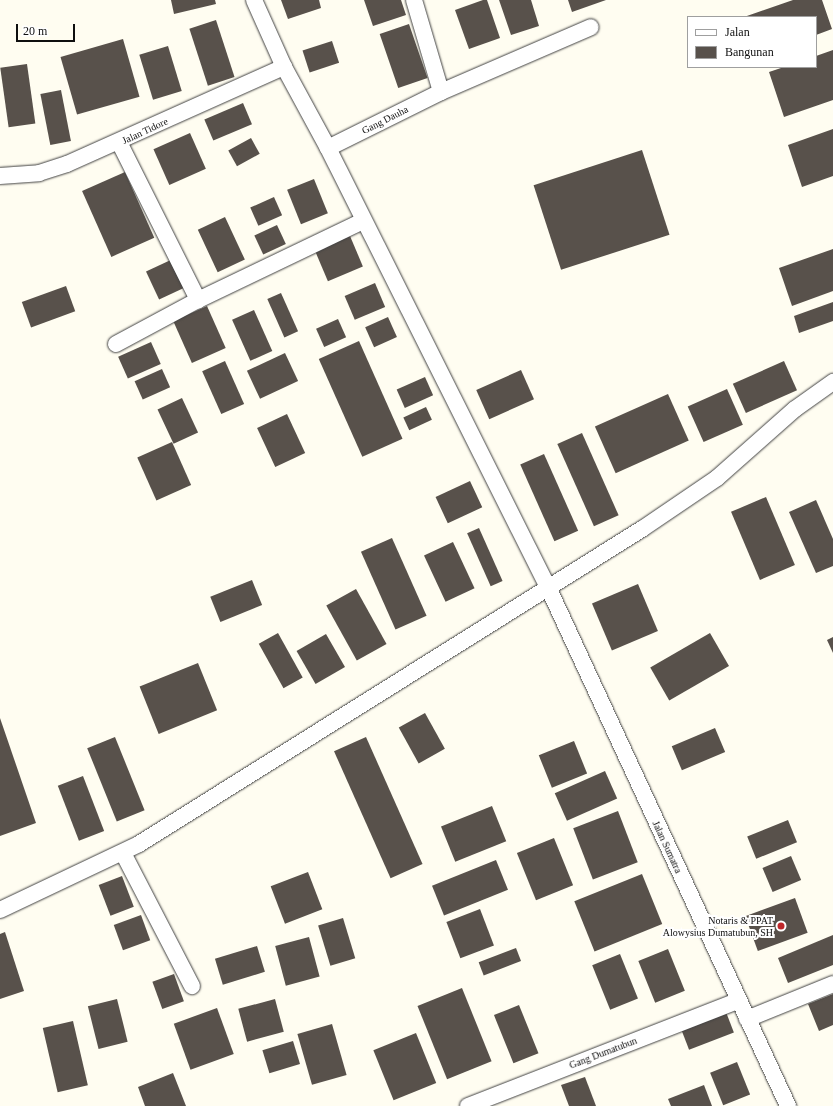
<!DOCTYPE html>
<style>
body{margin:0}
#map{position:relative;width:833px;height:1106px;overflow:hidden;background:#fffdf1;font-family:"Times New Roman",serif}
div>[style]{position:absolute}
.building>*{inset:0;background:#58514b;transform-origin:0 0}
.roads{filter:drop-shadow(0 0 1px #424242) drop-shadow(0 0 1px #424242)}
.street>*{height:16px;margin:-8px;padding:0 8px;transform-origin:8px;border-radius:8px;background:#fff}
.dots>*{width:11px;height:11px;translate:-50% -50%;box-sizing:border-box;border:2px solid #fff;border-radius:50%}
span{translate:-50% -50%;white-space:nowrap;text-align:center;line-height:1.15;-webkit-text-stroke:4px #fff;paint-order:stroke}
.street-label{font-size:10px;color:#0f0f0f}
.poi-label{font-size:10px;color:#0f0f0f}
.right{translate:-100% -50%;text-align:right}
.legend{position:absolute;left:687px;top:16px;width:130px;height:52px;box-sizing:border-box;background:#fff;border:1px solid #9f9f9f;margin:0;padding:5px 7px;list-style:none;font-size:12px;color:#0f0f0f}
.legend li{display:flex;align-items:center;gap:8px;height:20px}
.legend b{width:20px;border:1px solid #9f9f9f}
.scale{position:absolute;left:16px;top:24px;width:59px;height:18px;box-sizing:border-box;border:2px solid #0f0f0f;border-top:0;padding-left:5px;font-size:12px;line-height:14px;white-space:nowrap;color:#0f0f0f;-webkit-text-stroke:3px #fff;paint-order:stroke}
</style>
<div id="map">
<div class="building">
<div style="clip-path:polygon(171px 0,215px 0,216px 4px,174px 14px)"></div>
<div style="clip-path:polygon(281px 0,319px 0,321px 8px,288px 19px)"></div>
<div style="clip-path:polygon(364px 0,401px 0,406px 15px,373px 26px)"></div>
<div style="clip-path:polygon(483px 0,487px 0,500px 38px,469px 49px,455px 10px)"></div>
<div style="clip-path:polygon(499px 0,531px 0,539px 26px,511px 35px)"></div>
<div style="clip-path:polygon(568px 0,606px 0,572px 12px)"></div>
<div style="clip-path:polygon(793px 0,822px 0,832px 29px,816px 35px,816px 17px,744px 17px)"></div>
<div style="left:216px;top:20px;width:60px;height:28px;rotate:72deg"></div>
<div style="left:409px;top:24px;width:57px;height:31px;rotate:71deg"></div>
<div style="left:123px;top:39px;width:60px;height:65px;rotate:74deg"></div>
<div style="left:332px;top:41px;width:23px;height:31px;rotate:72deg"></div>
<div style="left:168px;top:46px;width:47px;height:30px;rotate:73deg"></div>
<div style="clip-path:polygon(833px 50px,833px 100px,784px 117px,769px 72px,784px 67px,816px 67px,816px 56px)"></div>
<div style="left:27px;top:64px;width:60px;height:27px;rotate:82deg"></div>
<div style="left:61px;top:90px;width:52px;height:21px;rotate:79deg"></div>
<div style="left:243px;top:103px;width:23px;height:42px;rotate:67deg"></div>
<div style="clip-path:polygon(833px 129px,833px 176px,802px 187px,788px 145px)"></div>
<div style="left:190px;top:133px;width:39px;height:40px;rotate:66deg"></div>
<div style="left:251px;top:138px;width:18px;height:26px;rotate:61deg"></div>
<div style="left:642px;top:150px;width:89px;height:114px;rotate:72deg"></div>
<div style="left:125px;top:172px;width:72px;height:47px;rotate:66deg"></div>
<div style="left:314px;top:179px;width:37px;height:29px;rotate:68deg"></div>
<div style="left:274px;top:197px;width:20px;height:26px;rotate:66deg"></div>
<div style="left:225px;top:217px;width:47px;height:30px;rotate:65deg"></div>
<div style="left:277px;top:225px;width:21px;height:25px;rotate:65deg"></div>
<div style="left:350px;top:236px;width:33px;height:38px;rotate:67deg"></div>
<div style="clip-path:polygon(833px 249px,833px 291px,792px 306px,779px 268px)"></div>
<div style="left:175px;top:258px;width:31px;height:32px;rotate:65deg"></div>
<div style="left:375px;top:283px;width:26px;height:33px;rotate:67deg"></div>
<div style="left:66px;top:286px;width:27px;height:47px;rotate:70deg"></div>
<div style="left:281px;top:293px;width:42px;height:15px;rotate:66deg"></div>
<div style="clip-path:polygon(833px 302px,833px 321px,799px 333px,794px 316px)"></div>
<div style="left:207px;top:306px;width:46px;height:37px;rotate:66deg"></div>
<div style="left:254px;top:310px;width:45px;height:24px;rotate:66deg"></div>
<div style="left:388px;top:317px;width:22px;height:25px;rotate:66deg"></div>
<div style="left:338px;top:319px;width:20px;height:24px;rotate:66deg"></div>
<div style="left:359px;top:341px;width:107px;height:44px;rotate:66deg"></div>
<div style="left:151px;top:342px;width:24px;height:36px;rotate:66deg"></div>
<div style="left:285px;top:353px;width:31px;height:42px;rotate:65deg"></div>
<div style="left:225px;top:361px;width:47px;height:25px;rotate:66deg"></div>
<div style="left:784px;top:361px;width:32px;height:56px;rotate:66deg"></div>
<div style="left:162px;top:369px;width:20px;height:30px;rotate:66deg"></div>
<div style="left:521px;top:370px;width:32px;height:49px;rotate:66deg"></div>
<div style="left:425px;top:377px;width:20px;height:31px;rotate:66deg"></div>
<div style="left:727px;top:389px;width:39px;height:43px;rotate:66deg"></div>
<div style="left:668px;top:394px;width:51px;height:80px;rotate:66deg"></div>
<div style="left:182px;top:398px;width:38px;height:27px;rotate:65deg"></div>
<div style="left:426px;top:407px;width:14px;height:25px;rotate:65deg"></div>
<div style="left:287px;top:414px;width:43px;height:33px;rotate:65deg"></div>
<div style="left:582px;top:433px;width:90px;height:27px;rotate:66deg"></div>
<div style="left:172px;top:442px;width:47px;height:38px;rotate:66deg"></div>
<div style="left:544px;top:454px;width:84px;height:26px;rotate:66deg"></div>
<div style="left:470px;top:481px;width:29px;height:38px;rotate:65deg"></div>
<div style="left:766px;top:497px;width:74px;height:38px;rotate:67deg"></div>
<div style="clip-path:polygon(816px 500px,833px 539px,833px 566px,816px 573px,789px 512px)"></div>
<div style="left:479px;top:528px;width:58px;height:13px;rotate:66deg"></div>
<div style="left:392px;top:538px;width:85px;height:34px;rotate:66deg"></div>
<div style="left:453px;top:542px;width:51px;height:32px;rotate:65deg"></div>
<div style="left:252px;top:580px;width:27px;height:45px;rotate:68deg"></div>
<div style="left:638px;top:584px;width:51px;height:50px;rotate:67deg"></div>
<div style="left:356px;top:589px;width:63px;height:34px;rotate:61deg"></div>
<div style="left:278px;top:633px;width:51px;height:22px;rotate:61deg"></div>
<div style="left:710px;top:633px;width:38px;height:69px;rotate:60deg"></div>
<div style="left:326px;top:634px;width:38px;height:34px;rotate:60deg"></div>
<div style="clip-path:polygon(833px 637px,833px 653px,827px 640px)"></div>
<div style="left:198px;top:663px;width:51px;height:63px;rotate:68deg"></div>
<div style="left:425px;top:713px;width:41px;height:30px;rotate:61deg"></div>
<div style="clip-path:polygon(0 718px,36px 823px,0 836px)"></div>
<div style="left:715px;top:728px;width:26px;height:47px;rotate:67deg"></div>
<div style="left:115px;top:737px;width:79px;height:30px;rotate:68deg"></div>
<div style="left:366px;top:737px;width:139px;height:35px;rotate:66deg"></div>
<div style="left:574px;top:741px;width:35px;height:38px;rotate:68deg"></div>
<div style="left:605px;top:771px;width:30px;height:55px;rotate:66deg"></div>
<div style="left:83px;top:776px;width:59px;height:27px;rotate:69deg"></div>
<div style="left:492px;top:806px;width:38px;height:55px;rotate:68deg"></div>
<div style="left:618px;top:811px;width:55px;height:48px;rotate:69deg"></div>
<div style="left:788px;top:820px;width:24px;height:44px;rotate:68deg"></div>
<div style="left:554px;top:838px;width:51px;height:40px;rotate:68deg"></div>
<div style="left:791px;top:856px;width:26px;height:31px;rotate:67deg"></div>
<div style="left:496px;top:860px;width:32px;height:69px;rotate:68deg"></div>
<div style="left:308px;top:872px;width:40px;height:40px;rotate:69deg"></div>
<div style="left:642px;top:874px;width:54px;height:73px;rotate:68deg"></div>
<div style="left:122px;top:876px;width:33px;height:25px;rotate:69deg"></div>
<div style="left:795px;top:898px;width:37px;height:53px;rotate:70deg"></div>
<div style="left:480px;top:909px;width:39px;height:36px;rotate:69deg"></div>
<div style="left:141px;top:915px;width:27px;height:29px;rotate:70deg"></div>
<div style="left:343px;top:918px;width:42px;height:26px;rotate:73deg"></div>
<div style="clip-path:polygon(5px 932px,24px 991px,0 999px,0 934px)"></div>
<div style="clip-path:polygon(833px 935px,833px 965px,788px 983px,778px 958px)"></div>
<div style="left:309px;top:937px;width:41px;height:35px;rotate:75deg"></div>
<div style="left:257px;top:946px;width:27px;height:44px;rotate:73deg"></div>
<div style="left:516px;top:948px;width:14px;height:40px;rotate:69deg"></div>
<div style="left:668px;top:949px;width:45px;height:32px;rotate:68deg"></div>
<div style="left:620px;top:954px;width:48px;height:30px;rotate:68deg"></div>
<div style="left:174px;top:974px;width:29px;height:23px;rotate:70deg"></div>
<div style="left:462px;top:988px;width:79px;height:48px;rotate:68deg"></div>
<div style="clip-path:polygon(833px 994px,833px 1025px,819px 1031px,808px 1004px)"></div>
<div style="left:117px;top:999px;width:44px;height:30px;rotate:76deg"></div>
<div style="left:275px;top:999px;width:34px;height:38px;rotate:75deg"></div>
<div style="left:519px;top:1005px;width:52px;height:27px;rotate:68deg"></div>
<div style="left:217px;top:1008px;width:49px;height:46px;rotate:70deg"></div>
<div style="left:726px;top:1012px;width:22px;height:48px;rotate:69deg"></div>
<div style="left:73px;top:1021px;width:66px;height:31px;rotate:77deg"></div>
<div style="left:332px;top:1024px;width:53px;height:36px;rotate:74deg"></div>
<div style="left:416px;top:1033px;width:54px;height:46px;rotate:68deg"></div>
<div style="left:293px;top:1041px;width:24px;height:32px;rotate:73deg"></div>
<div style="left:737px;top:1062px;width:35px;height:29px;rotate:68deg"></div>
<div style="clip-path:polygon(173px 1073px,186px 1106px,145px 1106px,138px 1087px)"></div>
<div style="clip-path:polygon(585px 1077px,596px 1106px,569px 1106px,561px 1085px)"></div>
<div style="clip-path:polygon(704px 1085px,712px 1106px,671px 1106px,668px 1099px)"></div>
</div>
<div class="roads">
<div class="street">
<div style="left:254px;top:0;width:73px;rotate:65.9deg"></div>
<div style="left:284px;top:67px;width:92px;rotate:61.5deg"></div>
<div style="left:328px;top:148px;width:491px;rotate:63.4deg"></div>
<div style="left:548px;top:587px;width:572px;rotate:65.18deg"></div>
<div style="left:414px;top:0;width:96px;rotate:73.6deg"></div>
<div style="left:119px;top:142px;width:177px;rotate:63.4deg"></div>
<div style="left:328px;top:148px;width:126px;rotate:-26.4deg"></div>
<div style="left:441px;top:92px;width:163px;rotate:-23.4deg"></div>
<div style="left:0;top:176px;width:39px;rotate:-4deg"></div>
<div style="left:39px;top:173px;width:29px;rotate:-18deg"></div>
<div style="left:67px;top:164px;width:238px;rotate:-24.1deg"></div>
<div style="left:116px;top:344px;width:93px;rotate:-28.2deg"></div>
<div style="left:198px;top:300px;width:183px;rotate:-25.6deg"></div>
<div style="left:123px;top:853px;width:150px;rotate:62.6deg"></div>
<div style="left:0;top:910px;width:154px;rotate:-25.4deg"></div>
<div style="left:139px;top:844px;width:593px;rotate:-32.06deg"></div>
<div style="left:642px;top:529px;width:91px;rotate:-34.2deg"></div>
<div style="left:717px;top:478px;width:104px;rotate:-41.5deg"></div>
<div style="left:795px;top:409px;width:47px;rotate:-35.4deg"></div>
<div style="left:747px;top:1019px;width:93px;rotate:-22.1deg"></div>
<div style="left:468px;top:1106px;width:290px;rotate:-21.3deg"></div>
</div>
</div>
<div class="dots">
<div style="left:781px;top:926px;background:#bf272a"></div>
</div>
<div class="street-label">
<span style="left:385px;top:120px;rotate:-27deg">Gang Dauha</span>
<span style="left:145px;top:131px;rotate:-25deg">Jalan Tidore</span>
<span style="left:667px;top:847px;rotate:65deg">Jalan Sumatra</span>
<span style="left:603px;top:1053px;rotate:-21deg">Gang Dumatubun</span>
</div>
<div class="poi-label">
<span class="right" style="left:773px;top:926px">Notaris &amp; PPAT<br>Alowysius Dumatubun, SH</span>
</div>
<ul class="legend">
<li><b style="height:5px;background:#fff"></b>Jalan</li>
<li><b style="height:11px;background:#58514b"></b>Bangunan</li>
</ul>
<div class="scale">20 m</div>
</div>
